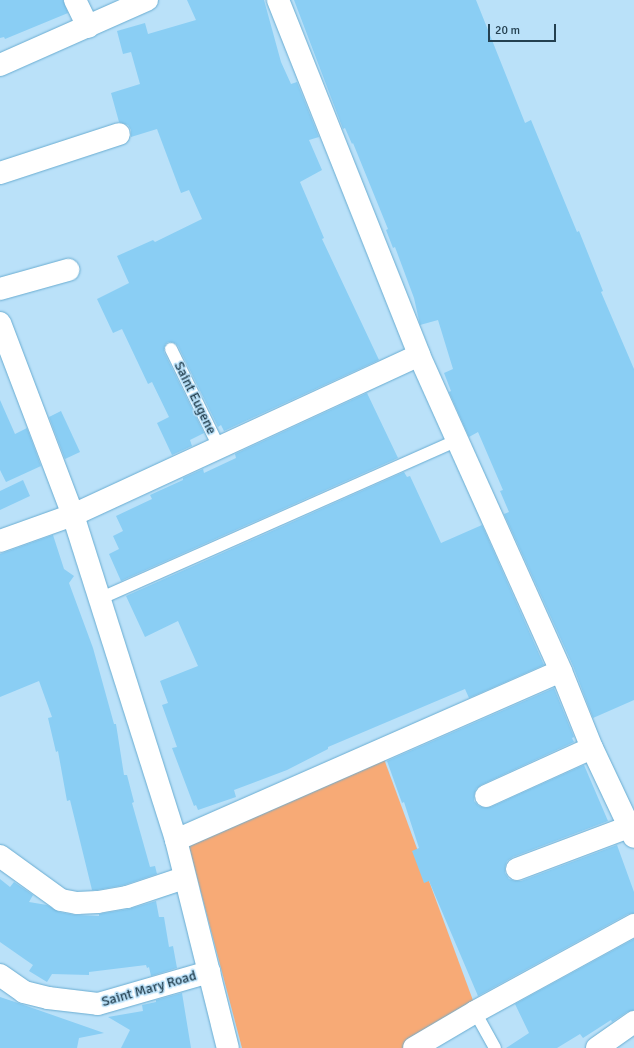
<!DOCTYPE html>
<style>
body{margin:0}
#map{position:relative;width:634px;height:1048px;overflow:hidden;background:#bae1f9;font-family:Signika,sans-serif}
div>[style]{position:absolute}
.green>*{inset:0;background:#f7aa76}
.building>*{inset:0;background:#8acef4}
.roads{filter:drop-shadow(0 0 1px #69acd1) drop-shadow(0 0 1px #69acd1)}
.lane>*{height:12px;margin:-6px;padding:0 6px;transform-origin:6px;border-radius:6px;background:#fff}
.street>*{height:22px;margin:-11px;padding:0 11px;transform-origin:11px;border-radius:11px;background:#fff}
.secondary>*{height:22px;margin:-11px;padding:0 11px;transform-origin:11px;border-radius:11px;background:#fff}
span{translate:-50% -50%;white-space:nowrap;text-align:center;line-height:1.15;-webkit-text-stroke:3px #bae1f9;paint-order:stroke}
.street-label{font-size:14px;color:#244050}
.scale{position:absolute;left:488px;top:24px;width:68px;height:18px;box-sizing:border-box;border:2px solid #244050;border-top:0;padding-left:5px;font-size:12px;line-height:14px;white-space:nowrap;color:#244050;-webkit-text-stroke:3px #bae1f9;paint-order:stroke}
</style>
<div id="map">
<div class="green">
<div style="clip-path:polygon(384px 759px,478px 1014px,423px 1048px,242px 1048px,188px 843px)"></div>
</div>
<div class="building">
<div style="clip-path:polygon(0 0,63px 0,68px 13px,5px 39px,4px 37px,0 38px)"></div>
<div style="clip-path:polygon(187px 0,264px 0,281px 62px,291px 84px,297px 82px,319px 137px,309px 140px,322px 170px,300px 182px,324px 238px,322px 239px,379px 360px,224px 431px,221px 425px,218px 427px,178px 346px,175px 343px,168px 342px,165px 345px,164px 352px,204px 433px,190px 440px,192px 446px,172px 455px,157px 423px,169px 417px,152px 382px,148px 384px,122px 329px,113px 333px,97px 299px,129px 283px,117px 256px,153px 240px,155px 242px,202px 219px,189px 190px,181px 193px,157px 129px,131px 137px,131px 130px,128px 125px,119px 122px,111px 93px,140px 84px,131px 52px,123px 54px,117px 31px,145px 23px,148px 34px,196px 20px)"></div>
<div style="clip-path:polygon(294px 0,476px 0,525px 123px,531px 120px,577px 232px,579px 231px,603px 291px,601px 292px,634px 369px,634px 700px,593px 718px,573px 666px,504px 514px,509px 512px,500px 491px,503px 490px,478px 432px,469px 437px,449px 392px,451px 391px,444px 373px,453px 369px,438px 320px,420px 325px,414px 298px,395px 247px,393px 248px,386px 230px,388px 229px,353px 143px,352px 144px,345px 128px,343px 129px)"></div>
<div style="clip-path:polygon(367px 393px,398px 458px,121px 581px,109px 554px,119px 549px,113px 536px,123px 531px,116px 516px,152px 499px,150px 495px,183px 480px,183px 478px,203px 469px,204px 473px,236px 458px,235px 454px)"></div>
<div style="clip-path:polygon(0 400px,15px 434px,27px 428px,41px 466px,6px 482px,0 470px)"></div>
<div style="clip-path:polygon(61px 411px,80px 452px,65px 459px,49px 417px)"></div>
<div style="clip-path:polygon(404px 472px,407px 477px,410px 476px,441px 543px,482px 525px,544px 665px,469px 698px,465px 689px,328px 747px,328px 749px,287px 770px,234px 790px,236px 797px,198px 810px,196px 805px,194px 806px,172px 748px,177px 747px,162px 705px,168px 703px,160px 681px,198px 666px,178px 621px,145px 637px,126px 596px)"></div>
<div style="clip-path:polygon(23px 480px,30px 496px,0 510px,0 491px)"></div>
<div style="clip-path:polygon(53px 535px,64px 569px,74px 576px,69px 583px,93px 648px,114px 724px,116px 724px,124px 775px,127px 775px,134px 802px,132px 803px,150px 867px,155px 866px,157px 874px,124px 885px,97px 890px,92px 890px,70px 800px,67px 801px,58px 751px,56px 752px,48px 718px,52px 717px,39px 681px,0 697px,0 554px)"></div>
<div style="clip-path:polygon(554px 688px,574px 737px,572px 738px,574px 742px,481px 785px,476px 789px,474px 795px,474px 801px,479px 806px,485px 808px,491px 807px,584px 765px,608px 821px,513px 857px,507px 861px,505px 867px,505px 873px,509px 879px,515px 881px,521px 881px,617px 845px,634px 892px,634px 913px,628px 914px,478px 996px,429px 881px,424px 883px,412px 851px,419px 848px,404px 802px,402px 803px,387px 761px)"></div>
<div style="clip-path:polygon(0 879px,10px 887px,14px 882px,33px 895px,29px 902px,47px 905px,59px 912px,75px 915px,99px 916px,99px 914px,129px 909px,156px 901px,159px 917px,164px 917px,169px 947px,173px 946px,177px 968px,151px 976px,149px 967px,147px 968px,146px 965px,89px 972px,89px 975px,52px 974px,47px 982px,29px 971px,33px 965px,0 942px)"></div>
<div style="clip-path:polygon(634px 939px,634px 1010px,627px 1012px,612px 1022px,611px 1020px,583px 1038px,580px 1034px,557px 1048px,506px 1048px,529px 1033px,515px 1004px)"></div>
<div style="clip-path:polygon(182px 993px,191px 1048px,121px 1048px,130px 1030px,108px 1017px,143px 1011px,142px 1005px,156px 1002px,156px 1000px)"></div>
<div style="clip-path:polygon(0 997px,21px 1004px,104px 1033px,79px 1038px,77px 1048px,0 1048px)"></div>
</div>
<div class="roads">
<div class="lane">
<div style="left:171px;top:349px;width:109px;rotate:63.9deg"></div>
<div style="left:99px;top:599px;width:392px;rotate:-23.9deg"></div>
<div style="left:475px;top:1012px;width:41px;rotate:60.9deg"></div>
</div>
<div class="street">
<div style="left:75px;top:0;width:30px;rotate:64deg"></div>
<div style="left:278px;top:0;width:382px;rotate:68.3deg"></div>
<div style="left:419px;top:355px;width:346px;rotate:65.8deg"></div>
<div style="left:561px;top:671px;width:83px;rotate:68.1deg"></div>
<div style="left:592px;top:748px;width:98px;rotate:64.7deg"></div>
<div style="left:0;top:65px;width:161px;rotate:-23.9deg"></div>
<div style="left:0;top:173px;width:125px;rotate:-18.1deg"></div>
<div style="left:0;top:289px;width:71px;rotate:-15.6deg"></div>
<div style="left:0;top:541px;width:77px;rotate:-19.6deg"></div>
<div style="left:73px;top:515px;width:381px;rotate:-24.8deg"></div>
<div style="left:486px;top:796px;width:116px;rotate:-24.4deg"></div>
<div style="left:176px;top:840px;width:420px;rotate:-23.7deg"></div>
<div style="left:0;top:856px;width:75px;rotate:35.8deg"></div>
<div style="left:61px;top:900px;width:16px;rotate:11deg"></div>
<div style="left:77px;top:903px;width:21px;rotate:-3deg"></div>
<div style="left:98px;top:902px;width:29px;rotate:-10deg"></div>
<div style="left:127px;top:897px;width:60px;rotate:-18.4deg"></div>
<div style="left:517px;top:869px;width:120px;rotate:-20.6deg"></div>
<div style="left:0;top:975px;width:29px;rotate:35deg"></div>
<div style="left:24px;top:992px;width:25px;rotate:14deg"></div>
<div style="left:48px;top:998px;width:50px;rotate:6.8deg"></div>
<div style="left:98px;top:1004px;width:116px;rotate:-16.1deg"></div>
<div style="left:414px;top:1048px;width:71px;rotate:-30.5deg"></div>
<div style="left:475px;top:1012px;width:181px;rotate:-28.7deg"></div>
<div style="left:597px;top:1048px;width:45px;rotate:-35.1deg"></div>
</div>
<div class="secondary">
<div style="left:0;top:323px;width:205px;rotate:69.2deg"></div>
<div style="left:73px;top:515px;width:341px;rotate:72.4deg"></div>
<div style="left:176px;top:840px;width:214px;rotate:76deg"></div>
</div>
</div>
<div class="street-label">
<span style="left:195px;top:398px;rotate:64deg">Saint Eugene</span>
<span style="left:149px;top:989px;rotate:-16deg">Saint Mary Road</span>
</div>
<div class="scale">20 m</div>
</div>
